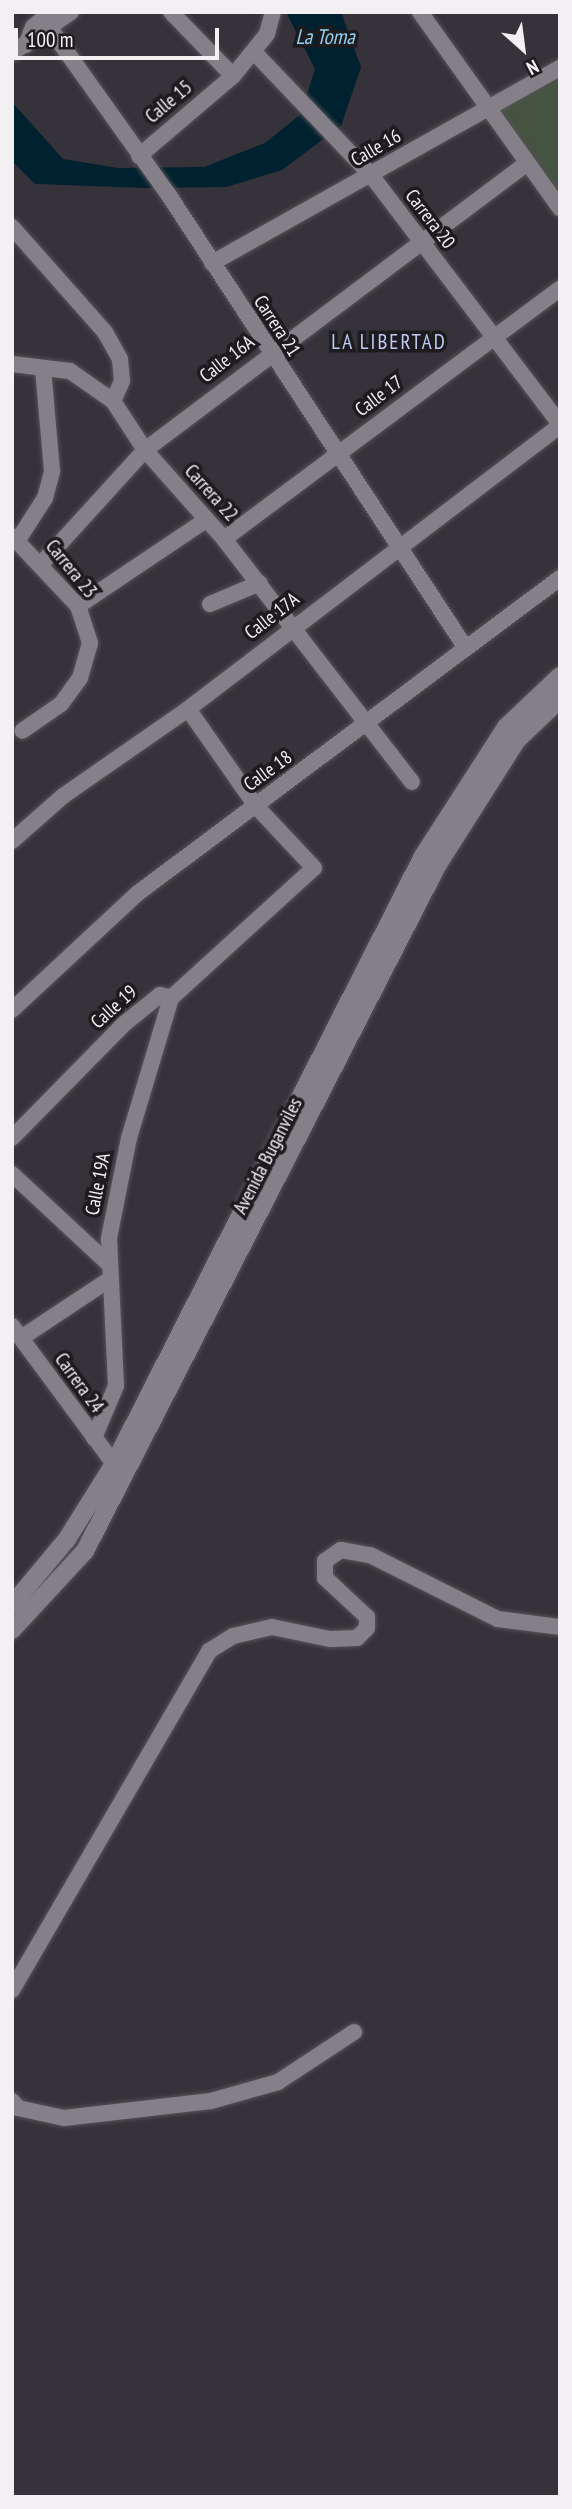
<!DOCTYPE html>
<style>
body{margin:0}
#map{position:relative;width:572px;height:2509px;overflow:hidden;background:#363239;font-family:"PT Sans Narrow",sans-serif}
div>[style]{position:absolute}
.green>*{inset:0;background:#455441}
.water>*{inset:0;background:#00212f}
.roads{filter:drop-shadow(0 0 2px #555257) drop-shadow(0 0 2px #555257)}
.minor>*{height:16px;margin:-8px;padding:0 8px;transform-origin:8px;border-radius:8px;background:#858088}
.secondary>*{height:18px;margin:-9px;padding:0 9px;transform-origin:9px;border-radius:9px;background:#858088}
span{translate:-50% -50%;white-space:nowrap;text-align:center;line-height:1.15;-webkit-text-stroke:7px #1d1b1e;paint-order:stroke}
.street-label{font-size:19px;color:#f3f0f4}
.water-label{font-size:21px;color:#93d1f0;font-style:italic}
.neighbourhood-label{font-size:21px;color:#becaf4;letter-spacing:2px}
.frame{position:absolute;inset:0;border:14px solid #f3f0f4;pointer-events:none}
.north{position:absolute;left:488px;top:14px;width:70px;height:70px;-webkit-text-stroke:5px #1d1b1e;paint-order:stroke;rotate:152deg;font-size:19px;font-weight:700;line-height:28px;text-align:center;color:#f3f0f4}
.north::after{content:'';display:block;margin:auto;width:24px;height:32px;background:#f3f0f4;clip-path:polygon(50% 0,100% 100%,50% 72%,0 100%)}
.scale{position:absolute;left:14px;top:28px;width:205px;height:32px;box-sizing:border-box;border:4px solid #f3f0f4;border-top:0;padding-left:9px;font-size:21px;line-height:24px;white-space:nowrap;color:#f3f0f4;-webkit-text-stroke:5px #1d1b1e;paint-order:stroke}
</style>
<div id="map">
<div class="green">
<div style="clip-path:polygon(560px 68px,560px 208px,486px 109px)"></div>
</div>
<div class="water">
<div style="clip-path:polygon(286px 12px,341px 12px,361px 67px,341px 126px,282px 170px,226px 187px,146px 188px,35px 184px,12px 161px,12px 102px,63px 159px,118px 168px,204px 167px,265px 143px,301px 114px,315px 69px)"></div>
</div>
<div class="roads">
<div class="minor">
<div style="left:171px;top:12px;width:89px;rotate:45.9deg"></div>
<div style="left:420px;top:12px;width:241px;rotate:54.5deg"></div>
<div style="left:51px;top:30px;width:205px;rotate:54.5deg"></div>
<div style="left:170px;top:197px;width:538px;rotate:56.75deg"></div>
<div style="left:26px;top:45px;width:19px;rotate:-69deg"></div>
<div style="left:33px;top:27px;width:23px;rotate:-41deg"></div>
<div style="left:254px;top:52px;width:170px;rotate:46.4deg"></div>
<div style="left:371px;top:175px;width:313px;rotate:52.8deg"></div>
<div style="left:12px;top:53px;width:72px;rotate:-34.8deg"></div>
<div style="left:139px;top:156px;width:123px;rotate:-40.4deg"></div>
<div style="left:233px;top:76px;width:54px;rotate:-51deg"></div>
<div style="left:267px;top:34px;width:23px;rotate:-75deg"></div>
<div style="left:12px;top:227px;width:140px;rotate:48.5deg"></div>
<div style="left:105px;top:332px;width:31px;rotate:61deg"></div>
<div style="left:120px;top:359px;width:22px;rotate:85deg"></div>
<div style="left:122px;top:381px;width:22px;rotate:114deg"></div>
<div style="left:212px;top:263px;width:399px;rotate:-29.3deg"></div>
<div style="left:12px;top:364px;width:58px;rotate:6.9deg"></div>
<div style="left:70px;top:371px;width:52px;rotate:34.9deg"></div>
<div style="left:113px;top:401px;width:59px;rotate:56.9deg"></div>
<div style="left:145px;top:450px;width:119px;rotate:48.4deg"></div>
<div style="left:224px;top:539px;width:307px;rotate:52.3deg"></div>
<div style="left:12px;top:536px;width:96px;rotate:46.7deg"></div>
<div style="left:78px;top:606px;width:39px;rotate:72deg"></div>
<div style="left:90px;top:643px;width:36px;rotate:106deg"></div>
<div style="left:80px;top:678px;width:32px;rotate:126deg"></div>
<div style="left:61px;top:704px;width:47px;rotate:145.3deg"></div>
<div style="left:224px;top:539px;width:419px;rotate:-36.7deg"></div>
<div style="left:18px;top:540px;width:50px;rotate:-57.3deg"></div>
<div style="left:45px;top:498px;width:28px;rotate:-75deg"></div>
<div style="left:52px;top:471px;width:103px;rotate:-95deg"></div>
<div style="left:43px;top:562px;width:151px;rotate:-47.7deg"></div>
<div style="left:145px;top:450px;width:478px;rotate:-36.9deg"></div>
<div style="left:210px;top:604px;width:54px;rotate:-22.8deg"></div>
<div style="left:78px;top:606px;width:154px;rotate:-33.9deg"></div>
<div style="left:12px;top:841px;width:68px;rotate:-41.4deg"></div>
<div style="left:63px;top:796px;width:152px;rotate:-34.8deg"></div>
<div style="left:188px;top:709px;width:467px;rotate:-37.3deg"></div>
<div style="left:12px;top:1010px;width:172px;rotate:-42.9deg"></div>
<div style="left:138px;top:893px;width:527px;rotate:-36.74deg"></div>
<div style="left:12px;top:1138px;width:160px;rotate:-45.5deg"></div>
<div style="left:124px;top:1024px;width:46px;rotate:-38.9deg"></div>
<div style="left:160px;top:995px;width:11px;rotate:15deg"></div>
<div style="left:171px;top:998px;width:193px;rotate:-42.3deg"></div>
<div style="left:314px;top:868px;width:85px;rotate:-133.1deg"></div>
<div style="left:256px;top:806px;width:118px;rotate:-125deg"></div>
<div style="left:12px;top:1174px;width:132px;rotate:42.9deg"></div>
<div style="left:12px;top:1326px;width:172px;rotate:53.5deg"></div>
<div style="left:21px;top:1338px;width:107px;rotate:-33.5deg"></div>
<div style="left:94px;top:1438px;width:56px;rotate:-67.1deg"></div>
<div style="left:116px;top:1386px;width:148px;rotate:-92.7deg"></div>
<div style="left:109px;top:1238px;width:102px;rotate:-78.7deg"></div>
<div style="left:129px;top:1138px;width:146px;rotate:-73.3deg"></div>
<div style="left:12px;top:1990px;width:392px;rotate:-59.8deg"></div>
<div style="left:209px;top:1651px;width:28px;rotate:-32deg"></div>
<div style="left:233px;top:1636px;width:40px;rotate:-13deg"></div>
<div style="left:272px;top:1627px;width:59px;rotate:11.7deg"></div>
<div style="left:330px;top:1639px;width:27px;rotate:-2deg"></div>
<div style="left:357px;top:1638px;width:14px;rotate:-45deg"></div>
<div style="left:367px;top:1628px;width:11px;rotate:-90deg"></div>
<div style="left:367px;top:1617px;width:57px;rotate:-137.1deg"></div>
<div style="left:325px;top:1578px;width:17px;rotate:-90deg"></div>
<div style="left:325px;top:1561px;width:19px;rotate:-35deg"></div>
<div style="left:341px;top:1550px;width:29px;rotate:10deg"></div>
<div style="left:370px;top:1555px;width:143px;rotate:26.6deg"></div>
<div style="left:498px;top:1619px;width:63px;rotate:7.4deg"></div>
<div style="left:12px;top:2101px;width:9px;rotate:49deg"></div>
<div style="left:18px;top:2108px;width:47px;rotate:12.3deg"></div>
<div style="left:64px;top:2118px;width:148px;rotate:-6.6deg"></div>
<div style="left:211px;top:2101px;width:70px;rotate:-15.8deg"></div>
<div style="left:278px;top:2082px;width:91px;rotate:-33.3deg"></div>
</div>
<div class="secondary">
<div style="left:12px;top:1605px;width:86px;rotate:-50.2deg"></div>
<div style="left:67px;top:1539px;width:89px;rotate:-57.9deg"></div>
<div style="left:114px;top:1464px;width:682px;rotate:-63.06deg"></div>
<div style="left:423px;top:856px;width:153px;rotate:-57.2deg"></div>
<div style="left:506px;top:727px;width:74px;rotate:-43.4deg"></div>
<div style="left:12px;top:1630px;width:108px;rotate:-47.3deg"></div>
<div style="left:85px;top:1551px;width:770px;rotate:-62.8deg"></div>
<div style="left:437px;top:866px;width:149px;rotate:-57.6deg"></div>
<div style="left:517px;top:740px;width:59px;rotate:-43.6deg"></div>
</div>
</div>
<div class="street-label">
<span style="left:169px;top:102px;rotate:-40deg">Calle 15</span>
<span style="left:376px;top:148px;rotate:-30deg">Calle 16</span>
<span style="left:430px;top:219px;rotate:53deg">Carrera 20</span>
<span style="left:277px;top:326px;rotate:57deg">Carrera 21</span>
<span style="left:227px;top:359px;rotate:-38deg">Calle 16A</span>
<span style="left:379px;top:396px;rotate:-37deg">Calle 17</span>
<span style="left:211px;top:493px;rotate:48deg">Carrera 22</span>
<span style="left:71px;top:569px;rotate:51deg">Carrera 23</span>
<span style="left:272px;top:616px;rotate:-38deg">Calle 17A</span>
<span style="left:268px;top:771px;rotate:-36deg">Calle 18</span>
<span style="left:114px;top:1007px;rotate:-42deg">Calle 19</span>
<span style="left:268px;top:1156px;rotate:-63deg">Avenida Buganviles</span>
<span style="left:98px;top:1184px;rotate:-79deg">Calle 19A</span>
<span style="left:79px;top:1383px;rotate:54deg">Carrera 24</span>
</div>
<div class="water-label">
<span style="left:325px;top:37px">La Toma</span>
</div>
<div class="neighbourhood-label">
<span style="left:389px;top:342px">LA LIBERTAD</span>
</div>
<div class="frame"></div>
<div class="north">N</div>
<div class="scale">100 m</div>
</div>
